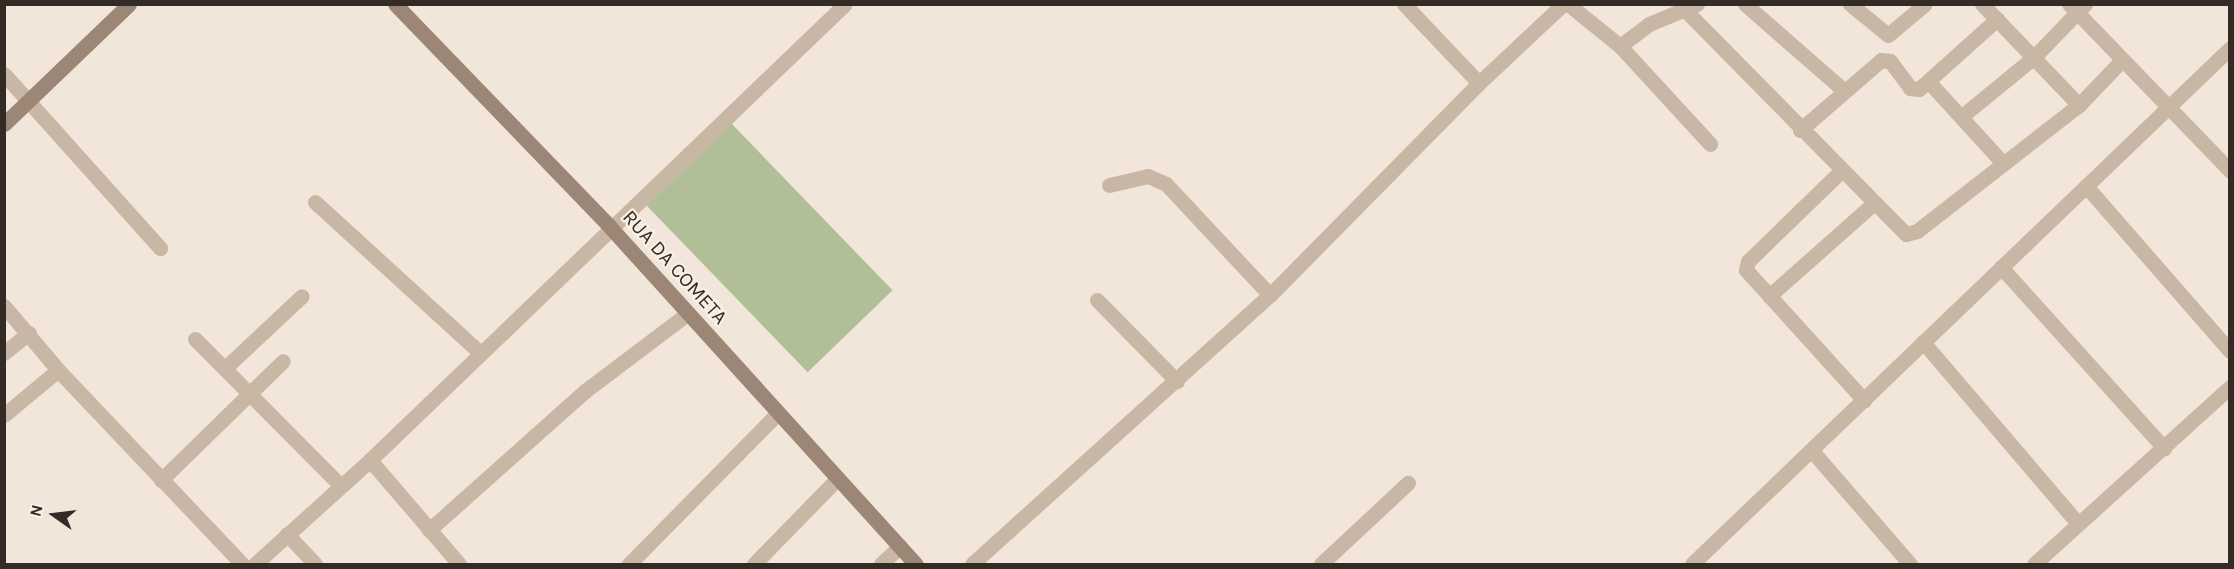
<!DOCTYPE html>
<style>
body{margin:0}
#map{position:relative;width:2234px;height:569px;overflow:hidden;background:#f1e6d9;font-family:Karla,sans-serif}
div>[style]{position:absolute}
.green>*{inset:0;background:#b1bf99;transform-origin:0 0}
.street>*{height:15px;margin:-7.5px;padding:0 7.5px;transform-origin:7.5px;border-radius:7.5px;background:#c9b7a5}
.secondary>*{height:15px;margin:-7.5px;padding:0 7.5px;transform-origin:7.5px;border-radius:7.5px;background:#9c8676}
span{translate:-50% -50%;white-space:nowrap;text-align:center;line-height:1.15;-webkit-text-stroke:4.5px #f9f0e5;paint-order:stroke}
.street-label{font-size:20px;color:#342b26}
.frame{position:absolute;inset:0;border:6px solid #342b26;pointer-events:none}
.north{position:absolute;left:24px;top:485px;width:60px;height:60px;-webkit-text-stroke:4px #f9f0e5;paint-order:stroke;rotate:284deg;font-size:16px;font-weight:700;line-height:24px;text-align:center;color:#342b26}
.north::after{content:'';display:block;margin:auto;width:21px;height:27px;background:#342b26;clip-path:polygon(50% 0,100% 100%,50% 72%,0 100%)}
</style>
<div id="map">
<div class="green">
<div style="left:730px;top:122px;width:234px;height:118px;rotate:46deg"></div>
</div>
<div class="street">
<div style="left:1404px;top:4px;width:109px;rotate:46.5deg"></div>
<div style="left:1568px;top:4px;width:67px;rotate:38.9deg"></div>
<div style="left:1620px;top:46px;width:133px;rotate:47.4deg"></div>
<div style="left:1745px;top:4px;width:129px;rotate:41.2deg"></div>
<div style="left:1850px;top:4px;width:49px;rotate:39.2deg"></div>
<div style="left:1888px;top:35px;width:48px;rotate:-40deg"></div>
<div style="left:1982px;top:4px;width:140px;rotate:46.2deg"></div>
<div style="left:2069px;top:4px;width:232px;rotate:46deg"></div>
<div style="left:1687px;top:12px;width:312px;rotate:45.4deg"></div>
<div style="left:1906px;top:234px;width:11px;rotate:-15deg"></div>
<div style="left:1917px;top:231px;width:205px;rotate:-37.9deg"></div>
<div style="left:2079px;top:105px;width:61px;rotate:-46.3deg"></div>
<div style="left:1620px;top:46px;width:36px;rotate:-37deg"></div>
<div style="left:1649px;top:24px;width:52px;rotate:-22.6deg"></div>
<div style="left:4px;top:74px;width:234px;rotate:48.1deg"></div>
<div style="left:1928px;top:81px;width:110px;rotate:47.6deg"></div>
<div style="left:1962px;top:116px;width:93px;rotate:-39.3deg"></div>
<div style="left:2034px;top:57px;width:74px;rotate:-46.1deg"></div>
<div style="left:1800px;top:130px;width:107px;rotate:-40.8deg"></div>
<div style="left:1881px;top:60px;width:9px;rotate:6deg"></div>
<div style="left:1890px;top:61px;width:34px;rotate:53deg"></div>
<div style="left:1910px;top:88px;width:9px;rotate:6deg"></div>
<div style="left:1919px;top:89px;width:105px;rotate:-41.9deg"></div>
<div style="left:1841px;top:171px;width:129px;rotate:135.9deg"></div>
<div style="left:1748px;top:261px;width:9px;rotate:103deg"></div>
<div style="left:1746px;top:270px;width:176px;rotate:47.8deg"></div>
<div style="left:1109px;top:185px;width:40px;rotate:-13deg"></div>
<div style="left:1148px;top:176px;width:20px;rotate:24deg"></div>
<div style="left:1166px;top:184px;width:152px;rotate:46.9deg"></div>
<div style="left:2086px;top:186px;width:219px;rotate:48.9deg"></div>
<div style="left:315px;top:202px;width:222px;rotate:42.4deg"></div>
<div style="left:2001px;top:267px;width:244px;rotate:48deg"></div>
<div style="left:1769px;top:296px;width:140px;rotate:-41.5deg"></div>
<div style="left:1097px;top:300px;width:114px;rotate:45.4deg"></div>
<div style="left:4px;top:306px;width:84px;rotate:49.8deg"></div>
<div style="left:58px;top:370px;width:267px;rotate:46.5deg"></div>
<div style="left:195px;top:339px;width:204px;rotate:45.2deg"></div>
<div style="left:1923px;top:342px;width:237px;rotate:49.5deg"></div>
<div style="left:4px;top:353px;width:32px;rotate:-39deg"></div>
<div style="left:225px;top:368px;width:105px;rotate:-43.1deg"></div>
<div style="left:4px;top:415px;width:70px;rotate:-39.8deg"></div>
<div style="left:1813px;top:452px;width:148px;rotate:49.1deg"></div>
<div style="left:370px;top:460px;width:137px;rotate:49.4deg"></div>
<div style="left:161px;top:480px;width:170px;rotate:-44.3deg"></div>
<div style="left:429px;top:530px;width:209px;rotate:-41.7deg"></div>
<div style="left:585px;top:391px;width:129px;rotate:-37.1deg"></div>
<div style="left:287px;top:534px;width:41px;rotate:47deg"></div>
<div style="left:255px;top:564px;width:155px;rotate:-42.1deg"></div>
<div style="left:370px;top:460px;width:658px;rotate:-43.83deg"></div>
<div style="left:629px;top:564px;width:211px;rotate:-45.4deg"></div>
<div style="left:754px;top:564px;width:119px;rotate:-45.7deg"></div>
<div style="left:881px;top:564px;width:26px;rotate:-43deg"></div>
<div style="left:972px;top:564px;width:401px;rotate:-42.1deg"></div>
<div style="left:1270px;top:295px;width:298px;rotate:-45.4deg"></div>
<div style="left:1479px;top:83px;width:115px;rotate:-43.2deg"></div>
<div style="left:1321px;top:564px;width:119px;rotate:-43deg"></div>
<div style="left:1692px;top:564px;width:745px;rotate:-43.8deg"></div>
<div style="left:2034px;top:564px;width:264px;rotate:-42.1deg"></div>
</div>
<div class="secondary">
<div style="left:395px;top:4px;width:310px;rotate:46deg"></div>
<div style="left:610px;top:227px;width:455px;rotate:47.8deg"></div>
<div style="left:4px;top:124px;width:173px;rotate:-43.8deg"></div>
</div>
<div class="street-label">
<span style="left:675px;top:267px;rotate:48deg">RUA DA COMETA</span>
</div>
<div class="frame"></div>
<div class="north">N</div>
</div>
